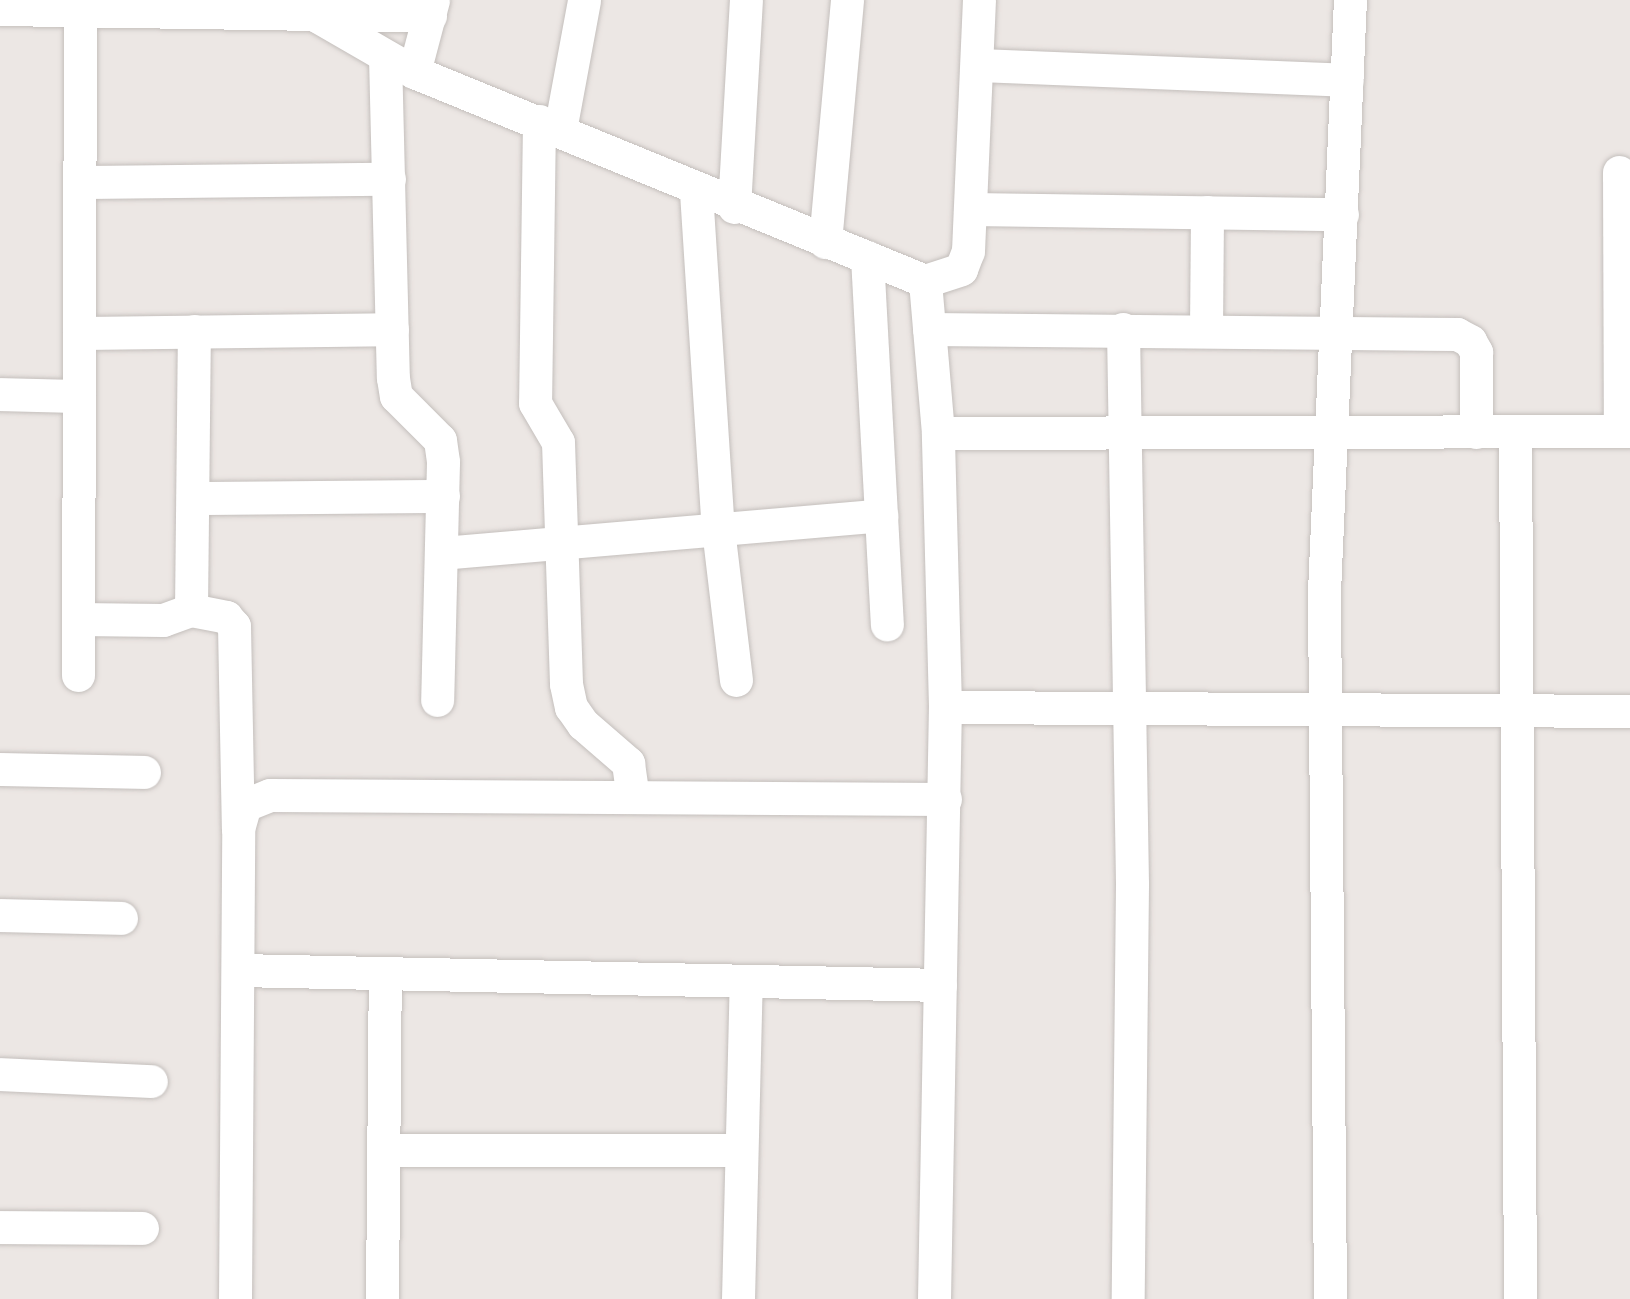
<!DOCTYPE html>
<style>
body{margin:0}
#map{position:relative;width:1630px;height:1299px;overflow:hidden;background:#ece7e4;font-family:Helvetica,sans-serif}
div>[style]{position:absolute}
.roads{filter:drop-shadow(0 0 2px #c4bfbc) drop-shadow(0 0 2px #c4bfbc)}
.street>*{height:33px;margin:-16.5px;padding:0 16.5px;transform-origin:16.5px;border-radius:16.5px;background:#fff}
span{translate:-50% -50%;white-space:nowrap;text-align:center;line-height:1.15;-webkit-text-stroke:6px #ece7e4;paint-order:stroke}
</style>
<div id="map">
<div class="roads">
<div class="street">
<div style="left:317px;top:0;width:16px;rotate:90deg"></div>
<div style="left:317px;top:16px;width:112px;rotate:30deg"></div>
<div style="left:414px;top:72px;width:552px;rotate:22.24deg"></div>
<div style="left:0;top:9px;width:430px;rotate:0.9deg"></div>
<div style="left:385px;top:56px;width:322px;rotate:88.6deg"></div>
<div style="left:393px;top:378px;width:18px;rotate:81deg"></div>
<div style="left:396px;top:396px;width:62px;rotate:45deg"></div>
<div style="left:440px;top:440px;width:22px;rotate:82deg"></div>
<div style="left:443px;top:462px;width:238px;rotate:91.4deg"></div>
<div style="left:977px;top:65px;width:370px;rotate:2.3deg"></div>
<div style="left:414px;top:72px;width:74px;rotate:-75.2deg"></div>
<div style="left:539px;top:121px;width:282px;rotate:90.8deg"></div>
<div style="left:535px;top:403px;width:45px;rotate:59.5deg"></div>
<div style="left:558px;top:442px;width:242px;rotate:88.1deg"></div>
<div style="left:566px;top:684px;width:24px;rotate:78deg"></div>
<div style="left:571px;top:707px;width:21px;rotate:55deg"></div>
<div style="left:583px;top:724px;width:60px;rotate:40.9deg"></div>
<div style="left:628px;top:763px;width:34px;rotate:82deg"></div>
<div style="left:560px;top:130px;width:132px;rotate:-79.5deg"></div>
<div style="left:1619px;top:172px;width:259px;rotate:89.8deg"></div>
<div style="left:80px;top:182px;width:309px;rotate:-0.6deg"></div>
<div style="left:696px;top:192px;width:338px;rotate:86.3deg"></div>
<div style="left:718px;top:529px;width:152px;rotate:83.2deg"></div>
<div style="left:734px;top:207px;width:207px;rotate:-86.7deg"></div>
<div style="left:970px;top:209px;width:372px;rotate:0.8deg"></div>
<div style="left:825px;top:242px;width:243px;rotate:-84.8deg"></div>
<div style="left:867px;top:257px;width:368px;rotate:86.9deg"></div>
<div style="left:929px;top:329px;width:528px;rotate:0.54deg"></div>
<div style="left:1457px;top:334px;width:15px;rotate:28deg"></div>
<div style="left:1470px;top:341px;width:13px;rotate:61deg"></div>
<div style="left:1476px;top:352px;width:80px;rotate:90deg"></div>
<div style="left:1123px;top:329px;width:555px;rotate:89.07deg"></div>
<div style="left:1132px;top:884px;width:415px;rotate:90.6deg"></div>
<div style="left:1206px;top:330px;width:118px;rotate:-89.5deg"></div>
<div style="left:79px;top:333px;width:313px;rotate:-0.7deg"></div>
<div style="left:0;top:394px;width:79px;rotate:1.5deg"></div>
<div style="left:1515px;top:432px;width:867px;rotate:89.67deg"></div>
<div style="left:938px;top:433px;width:692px;rotate:-0.17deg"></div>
<div style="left:193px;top:498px;width:250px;rotate:-0.5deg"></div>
<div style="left:442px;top:553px;width:441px;rotate:-4.9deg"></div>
<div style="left:191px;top:610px;width:36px;rotate:11deg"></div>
<div style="left:226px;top:617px;width:12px;rotate:48deg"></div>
<div style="left:234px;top:626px;width:202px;rotate:88.9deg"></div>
<div style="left:78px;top:619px;width:85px;rotate:0.7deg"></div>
<div style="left:163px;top:620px;width:30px;rotate:-20deg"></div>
<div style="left:191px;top:610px;width:279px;rotate:-89.4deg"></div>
<div style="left:78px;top:675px;width:665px;rotate:-89.83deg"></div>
<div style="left:945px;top:707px;width:685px;rotate:0.33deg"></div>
<div style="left:0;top:769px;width:144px;rotate:1.2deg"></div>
<div style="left:0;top:915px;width:121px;rotate:1.4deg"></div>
<div style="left:238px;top:970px;width:702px;rotate:1.22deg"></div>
<div style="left:0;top:1074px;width:151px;rotate:2.7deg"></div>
<div style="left:383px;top:1150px;width:357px"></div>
<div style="left:0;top:1227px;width:142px;rotate:0.4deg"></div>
<div style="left:235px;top:1299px;width:470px;rotate:-89.6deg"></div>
<div style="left:238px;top:829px;width:25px;rotate:-74deg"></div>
<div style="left:245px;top:805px;width:27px;rotate:-22deg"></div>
<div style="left:270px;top:795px;width:675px;rotate:0.34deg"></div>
<div style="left:382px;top:1299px;width:326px;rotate:-89.5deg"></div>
<div style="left:738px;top:1299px;width:318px;rotate:-88.6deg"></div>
<div style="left:934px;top:1299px;width:592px;rotate:-88.94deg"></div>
<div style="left:945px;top:707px;width:274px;rotate:-91.5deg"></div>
<div style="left:938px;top:433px;width:153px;rotate:-94.9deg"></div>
<div style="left:925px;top:281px;width:38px;rotate:-18deg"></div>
<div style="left:961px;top:269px;width:19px;rotate:-69deg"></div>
<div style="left:968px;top:251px;width:251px;rotate:-87.5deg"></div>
<div style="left:1330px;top:1299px;width:707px;rotate:-90.49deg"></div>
<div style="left:1324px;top:592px;width:593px;rotate:-87.49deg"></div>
</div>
</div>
</div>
